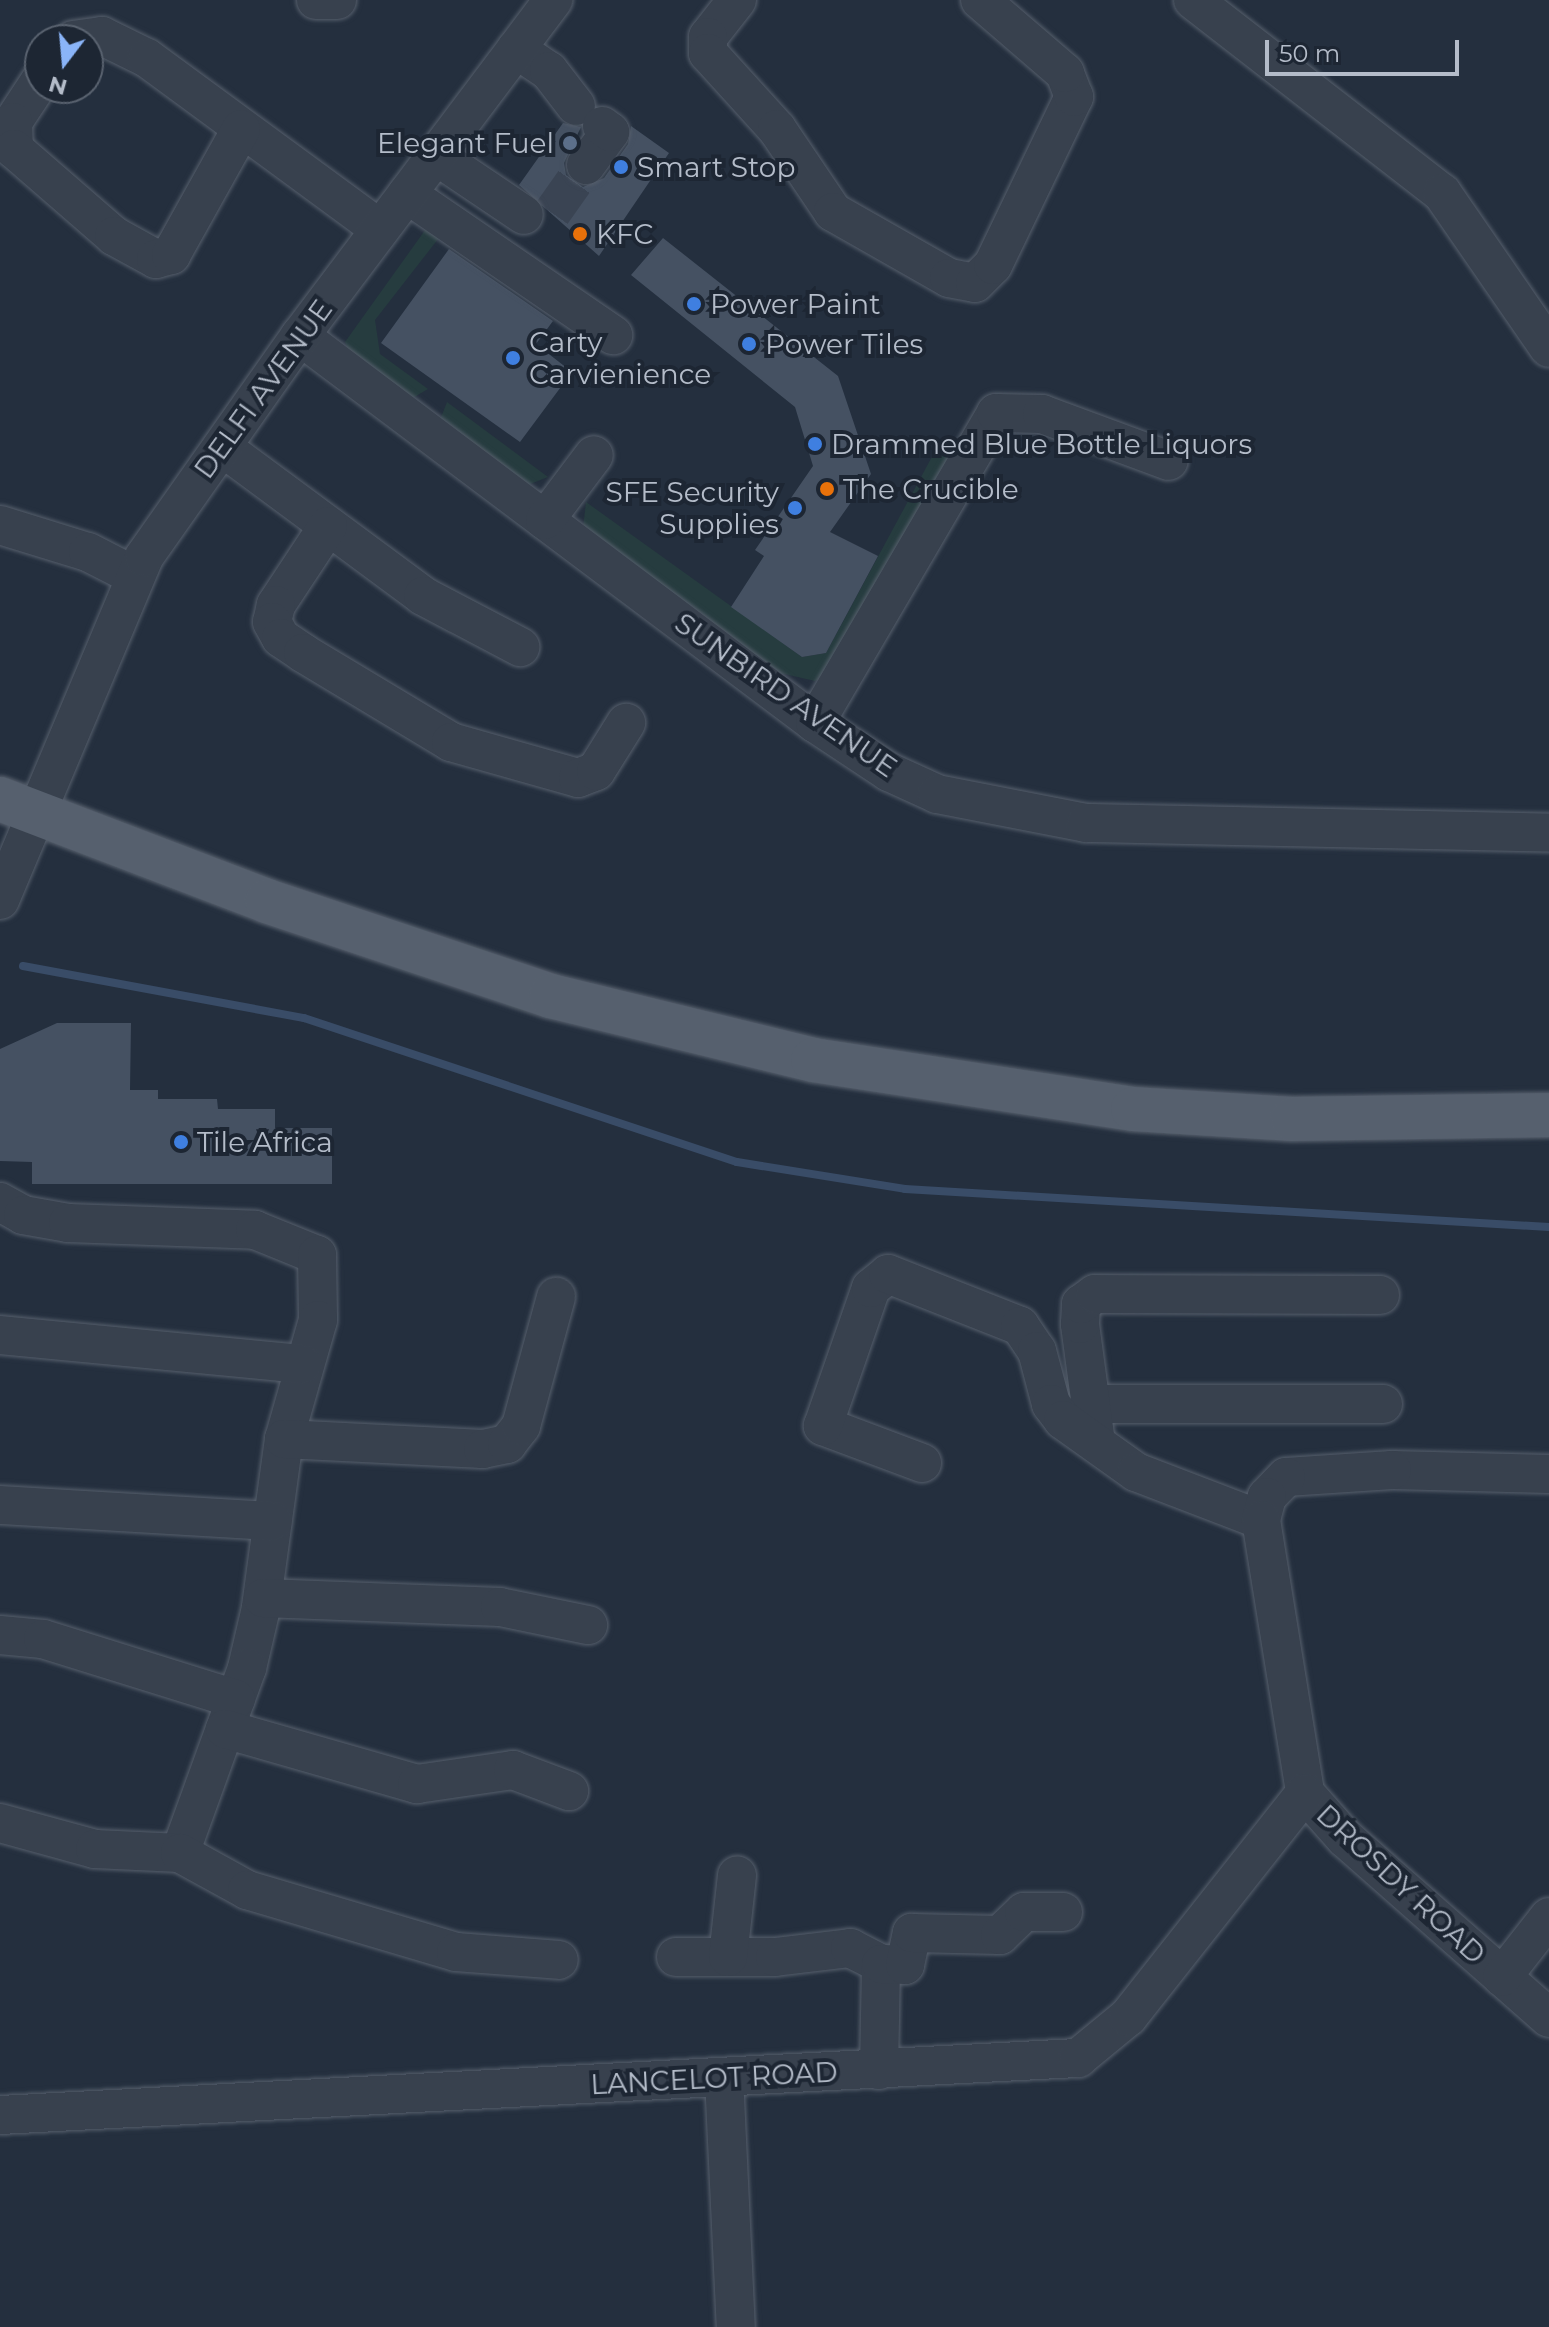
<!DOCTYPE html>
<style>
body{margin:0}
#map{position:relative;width:1549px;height:2327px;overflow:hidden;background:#242f3e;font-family:Montserrat,sans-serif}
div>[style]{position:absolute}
.green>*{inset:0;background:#263c3f}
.stream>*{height:8px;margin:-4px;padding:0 4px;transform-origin:4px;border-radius:4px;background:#394c67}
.building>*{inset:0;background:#455162}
.minor-tunnel>*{height:38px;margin-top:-19px;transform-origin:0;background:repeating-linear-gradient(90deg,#3a4453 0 38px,transparent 0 57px)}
.roads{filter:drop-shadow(0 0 2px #565f6c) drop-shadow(0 0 2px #565f6c)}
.minor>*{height:38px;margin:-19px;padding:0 19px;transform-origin:19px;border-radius:19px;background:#38414e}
.major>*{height:44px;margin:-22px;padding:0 22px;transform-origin:22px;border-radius:22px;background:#56606e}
.dots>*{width:22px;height:22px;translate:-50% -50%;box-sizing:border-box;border:4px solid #1d2633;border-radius:50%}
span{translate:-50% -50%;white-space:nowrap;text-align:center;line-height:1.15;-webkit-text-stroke:8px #1d2633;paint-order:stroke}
.poi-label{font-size:28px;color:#b4bcc9}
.right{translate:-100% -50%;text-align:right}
.left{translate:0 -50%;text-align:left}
.street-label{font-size:28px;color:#b4bcc9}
.north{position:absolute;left:24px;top:24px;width:80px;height:80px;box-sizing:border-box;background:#1d2633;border:2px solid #59626f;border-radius:50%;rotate:196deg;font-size:22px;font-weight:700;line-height:32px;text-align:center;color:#b4bcc9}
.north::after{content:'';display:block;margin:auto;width:28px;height:36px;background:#8ab4f8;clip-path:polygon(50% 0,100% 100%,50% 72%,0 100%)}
.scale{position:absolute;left:1265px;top:40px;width:194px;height:36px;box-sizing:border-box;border:4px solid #b4bcc9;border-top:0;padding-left:10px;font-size:24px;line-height:28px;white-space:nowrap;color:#b4bcc9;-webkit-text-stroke:6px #1d2633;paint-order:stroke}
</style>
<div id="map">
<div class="green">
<div style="clip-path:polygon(428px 226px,442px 234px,375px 320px,380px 354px,428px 389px,411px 399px,350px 354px,345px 342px)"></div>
<div style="clip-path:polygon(447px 402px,548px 477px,525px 486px,440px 420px)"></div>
<div style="clip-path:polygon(941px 440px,956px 450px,824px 678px,815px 681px,780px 673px,583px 528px,586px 502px,802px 657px,826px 653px)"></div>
</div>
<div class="stream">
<div style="left:23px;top:966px;width:286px;rotate:10.5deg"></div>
<div style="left:304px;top:1018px;width:456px;rotate:18.4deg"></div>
<div style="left:737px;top:1162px;width:170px;rotate:9.1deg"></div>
<div style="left:905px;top:1189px;width:645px;rotate:3.38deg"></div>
</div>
<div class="building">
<div style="clip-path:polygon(563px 123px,581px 127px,564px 163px,566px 175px,583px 187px,604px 178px,628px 144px,631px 126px,669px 153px,599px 256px,519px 185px)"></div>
<div style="clip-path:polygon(663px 238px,838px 376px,871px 474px,830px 532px,878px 556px,826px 653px,802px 657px,731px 607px,764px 556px,755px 550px,813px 466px,795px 407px,631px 275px)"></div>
<div style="clip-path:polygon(449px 249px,553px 321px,536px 344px,572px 372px,520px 442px,381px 343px)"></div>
<div style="clip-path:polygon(57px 1023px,131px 1023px,130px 1090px,158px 1090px,158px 1099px,217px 1099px,218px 1109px,275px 1109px,275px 1128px,332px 1128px,332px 1184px,32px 1184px,32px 1162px,0 1161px,0 1049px)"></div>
</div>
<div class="minor-tunnel">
<div style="left:552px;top:213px;width:59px;rotate:-54.7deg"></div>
</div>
<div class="roads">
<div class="minor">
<div style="left:316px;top:0;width:21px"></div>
<div style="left:737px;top:0;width:47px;rotate:128.1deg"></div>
<div style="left:708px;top:37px;width:16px;rotate:90deg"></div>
<div style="left:708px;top:53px;width:103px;rotate:47.8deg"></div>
<div style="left:777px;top:129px;width:100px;rotate:56deg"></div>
<div style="left:833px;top:212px;width:133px;rotate:29.6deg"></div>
<div style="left:949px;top:278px;width:26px;rotate:11deg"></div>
<div style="left:975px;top:283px;width:25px;rotate:-45deg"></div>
<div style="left:993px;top:265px;width:187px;rotate:-64.3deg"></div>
<div style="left:1074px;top:97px;width:26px;rotate:-111deg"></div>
<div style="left:1065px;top:73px;width:112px;rotate:-139.3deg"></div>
<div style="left:1193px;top:0;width:315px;rotate:37.8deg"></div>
<div style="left:1442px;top:193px;width:188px;rotate:55.4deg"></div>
<div style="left:73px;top:40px;width:29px;rotate:-8deg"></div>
<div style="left:102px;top:36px;width:50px;rotate:26.1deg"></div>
<div style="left:147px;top:58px;width:289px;rotate:36.3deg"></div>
<div style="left:516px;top:49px;width:40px;rotate:34deg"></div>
<div style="left:549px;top:71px;width:44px;rotate:52.4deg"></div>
<div style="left:40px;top:81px;width:49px;rotate:123.4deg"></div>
<div style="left:13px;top:122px;width:27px;rotate:88deg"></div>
<div style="left:14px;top:149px;width:133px;rotate:41deg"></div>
<div style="left:114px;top:236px;width:48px;rotate:28.7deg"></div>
<div style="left:156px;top:259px;width:16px;rotate:-15deg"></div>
<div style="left:171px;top:255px;width:144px;rotate:-60.9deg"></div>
<div style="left:435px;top:155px;width:107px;rotate:34deg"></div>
<div style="left:586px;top:165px;width:41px;rotate:-54deg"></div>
<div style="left:610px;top:132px;width:10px;rotate:-143deg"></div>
<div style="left:407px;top:194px;width:250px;rotate:34.4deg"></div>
<div style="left:300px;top:336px;width:644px;rotate:36.92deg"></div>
<div style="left:815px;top:723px;width:89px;rotate:33.5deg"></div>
<div style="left:889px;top:772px;width:53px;rotate:24.6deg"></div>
<div style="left:937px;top:794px;width:152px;rotate:11deg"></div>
<div style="left:1086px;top:823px;width:463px;rotate:1.2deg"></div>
<div style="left:222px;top:447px;width:250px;rotate:36.5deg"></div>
<div style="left:423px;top:596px;width:110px;rotate:27.7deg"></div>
<div style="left:545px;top:520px;width:81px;rotate:-53deg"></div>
<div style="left:0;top:525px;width:92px;rotate:17.1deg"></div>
<div style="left:88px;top:552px;width:53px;rotate:27.1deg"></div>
<div style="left:328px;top:526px;width:95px;rotate:123.4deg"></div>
<div style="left:276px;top:605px;width:17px;rotate:103deg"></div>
<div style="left:272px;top:622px;width:18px;rotate:61deg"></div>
<div style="left:281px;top:638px;width:27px;rotate:34deg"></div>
<div style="left:303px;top:653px;width:173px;rotate:31deg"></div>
<div style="left:451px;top:742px;width:132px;rotate:15.8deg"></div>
<div style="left:578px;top:778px;width:19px;rotate:-21deg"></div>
<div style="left:596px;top:771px;width:57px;rotate:-58deg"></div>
<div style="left:815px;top:723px;width:359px;rotate:-59.7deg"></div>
<div style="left:996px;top:413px;width:46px;rotate:1.2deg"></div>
<div style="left:1042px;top:414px;width:135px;rotate:20.3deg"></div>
<div style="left:0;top:900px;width:372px;rotate:-67.2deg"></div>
<div style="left:144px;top:557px;width:271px;rotate:-54.8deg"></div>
<div style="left:300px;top:336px;width:421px;rotate:-53deg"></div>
<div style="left:0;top:1202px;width:26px;rotate:29deg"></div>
<div style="left:23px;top:1215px;width:46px;rotate:10.1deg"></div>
<div style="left:68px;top:1223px;width:187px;rotate:2.1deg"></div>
<div style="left:255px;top:1230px;width:67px;rotate:22deg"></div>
<div style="left:317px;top:1255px;width:65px;rotate:89.1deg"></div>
<div style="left:318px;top:1320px;width:124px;rotate:105.9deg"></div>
<div style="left:284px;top:1439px;width:171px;rotate:97.8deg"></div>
<div style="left:261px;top:1608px;width:62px;rotate:103.1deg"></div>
<div style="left:247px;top:1668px;width:197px;rotate:109.9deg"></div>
<div style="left:0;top:1335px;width:304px;rotate:5.5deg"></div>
<div style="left:1091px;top:1404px;width:292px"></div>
<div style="left:284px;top:1439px;width:199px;rotate:2.9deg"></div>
<div style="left:483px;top:1449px;width:25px;rotate:-12deg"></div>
<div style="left:507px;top:1444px;width:23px;rotate:-52deg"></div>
<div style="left:521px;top:1426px;width:134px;rotate:-74.8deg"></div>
<div style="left:1096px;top:1443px;width:120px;rotate:-97.7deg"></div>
<div style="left:1080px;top:1324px;width:20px;rotate:-87deg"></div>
<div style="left:1081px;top:1304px;width:17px;rotate:-36deg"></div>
<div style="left:1095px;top:1294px;width:285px;rotate:0.2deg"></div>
<div style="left:922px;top:1463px;width:106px;rotate:-159.5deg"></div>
<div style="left:823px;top:1426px;width:146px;rotate:-70.8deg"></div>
<div style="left:871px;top:1288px;width:22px;rotate:-39deg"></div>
<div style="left:888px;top:1274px;width:142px;rotate:21.5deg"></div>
<div style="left:1020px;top:1326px;width:30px;rotate:56deg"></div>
<div style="left:1037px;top:1351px;width:55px;rotate:75.2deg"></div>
<div style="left:1051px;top:1404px;width:20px;rotate:53deg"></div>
<div style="left:1063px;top:1420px;width:90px;rotate:35.5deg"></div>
<div style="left:1136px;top:1472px;width:134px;rotate:21deg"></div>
<div style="left:1549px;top:1474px;width:157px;rotate:-178.5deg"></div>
<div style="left:1392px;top:1470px;width:106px;rotate:176.2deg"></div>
<div style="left:1286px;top:1477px;width:28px;rotate:134deg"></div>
<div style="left:1267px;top:1497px;width:24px;rotate:105deg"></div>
<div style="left:1261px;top:1520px;width:277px;rotate:80.8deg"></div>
<div style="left:1305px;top:1793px;width:60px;rotate:48.4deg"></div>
<div style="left:1345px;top:1838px;width:272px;rotate:41.4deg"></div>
<div style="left:0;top:1505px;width:273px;rotate:3.4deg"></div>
<div style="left:263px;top:1598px;width:237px;rotate:2.2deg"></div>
<div style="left:500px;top:1607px;width:90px;rotate:11.6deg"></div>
<div style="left:0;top:1635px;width:43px;rotate:5.3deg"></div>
<div style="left:43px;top:1639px;width:202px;rotate:17.3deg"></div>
<div style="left:225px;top:1729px;width:200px;rotate:16deg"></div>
<div style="left:417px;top:1784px;width:97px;rotate:-8.3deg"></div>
<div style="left:513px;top:1770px;width:60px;rotate:20.6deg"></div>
<div style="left:0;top:1823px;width:98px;rotate:15.3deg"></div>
<div style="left:95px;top:1849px;width:85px;rotate:2.7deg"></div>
<div style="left:180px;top:1853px;width:77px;rotate:28.9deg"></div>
<div style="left:247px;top:1890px;width:218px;rotate:16.5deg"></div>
<div style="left:456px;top:1952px;width:103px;rotate:4.4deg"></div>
<div style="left:676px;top:1957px;width:99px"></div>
<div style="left:775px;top:1957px;width:76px;rotate:-6.8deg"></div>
<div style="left:850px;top:1948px;width:35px;rotate:27deg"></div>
<div style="left:728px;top:1957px;width:82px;rotate:-83.7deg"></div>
<div style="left:1502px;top:1977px;width:76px;rotate:-51.9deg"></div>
<div style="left:879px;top:2070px;width:106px;rotate:-88.9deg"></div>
<div style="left:881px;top:1964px;width:24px;rotate:2deg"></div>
<div style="left:905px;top:1965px;width:33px;rotate:-78deg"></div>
<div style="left:912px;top:1933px;width:88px;rotate:1.3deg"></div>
<div style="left:1000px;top:1935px;width:33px;rotate:-44deg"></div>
<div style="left:1024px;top:1912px;width:39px"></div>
<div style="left:724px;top:2077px;width:250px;rotate:87.3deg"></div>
<div style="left:0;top:2115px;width:1080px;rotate:-3.03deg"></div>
<div style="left:1078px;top:2058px;width:65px;rotate:-39.4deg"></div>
<div style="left:1128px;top:2017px;width:285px;rotate:-51.7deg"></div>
</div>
<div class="major">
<div style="left:0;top:799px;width:286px;rotate:20.9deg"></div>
<div style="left:267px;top:901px;width:299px;rotate:18.5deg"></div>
<div style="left:551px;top:996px;width:270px;rotate:13.7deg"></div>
<div style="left:813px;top:1060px;width:324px;rotate:8.7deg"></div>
<div style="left:1133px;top:1109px;width:160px;rotate:3.6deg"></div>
<div style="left:1293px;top:1119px;width:256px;rotate:-0.9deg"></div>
</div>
</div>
<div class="dots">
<div style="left:570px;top:143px;background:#5c6f8a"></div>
<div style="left:621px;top:167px;background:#3f7fe0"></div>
<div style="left:580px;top:234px;background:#e8710a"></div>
<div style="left:694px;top:304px;background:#3f7fe0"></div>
<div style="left:749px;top:344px;background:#3f7fe0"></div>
<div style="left:513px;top:358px;background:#3f7fe0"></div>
<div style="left:815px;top:444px;background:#3f7fe0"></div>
<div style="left:827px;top:489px;background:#e8710a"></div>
<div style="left:795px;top:508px;background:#3f7fe0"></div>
<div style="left:181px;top:1142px;background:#3f7fe0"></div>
</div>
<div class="poi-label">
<span class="right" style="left:554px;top:143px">Elegant Fuel</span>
<span class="left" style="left:637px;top:167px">Smart Stop</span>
<span class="left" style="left:596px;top:234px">KFC</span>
<span class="left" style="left:710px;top:304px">Power Paint</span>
<span class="left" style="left:529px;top:358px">Carty<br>Carvienience</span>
<span class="left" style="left:765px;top:344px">Power Tiles</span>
<span class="left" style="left:831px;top:444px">Drammed Blue Bottle Liquors</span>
<span class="left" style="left:843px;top:489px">The Crucible</span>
<span class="right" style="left:779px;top:508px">SFE Security<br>Supplies</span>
<span class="left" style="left:197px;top:1142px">Tile Africa</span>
</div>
<div class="street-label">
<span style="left:263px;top:389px;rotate:-54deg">DELFI AVENUE</span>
<span style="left:786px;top:695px;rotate:35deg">SUNBIRD AVENUE</span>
<span style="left:1401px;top:1884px;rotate:43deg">DROSDY ROAD</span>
<span style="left:714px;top:2078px;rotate:-3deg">LANCELOT ROAD</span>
</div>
<div class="north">N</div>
<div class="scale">50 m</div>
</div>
